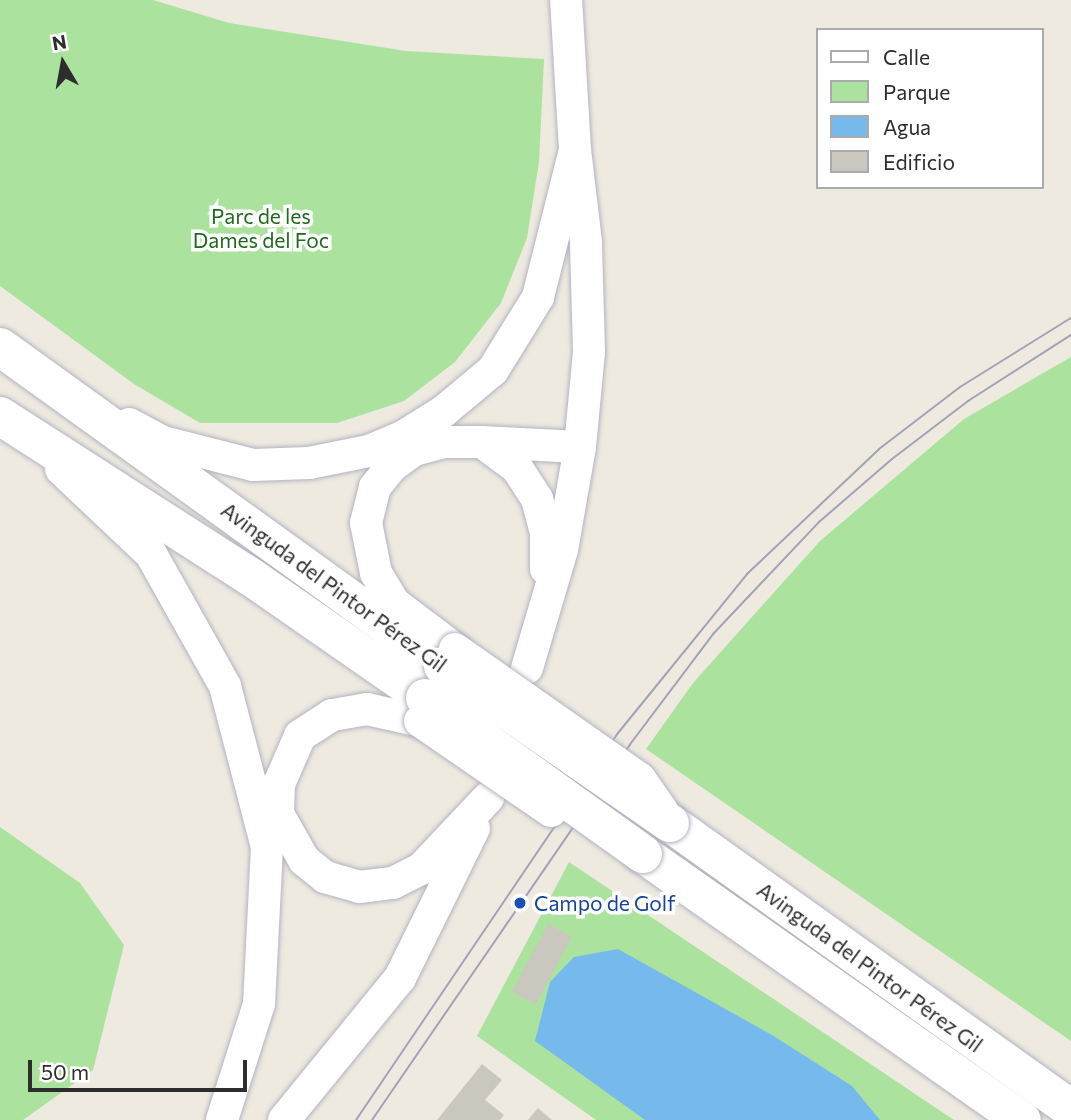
<!DOCTYPE html>
<meta charset="utf-8">
<style>
body{margin:0}
#map{position:relative;width:1071px;height:1120px;overflow:hidden;background:#eeeae0;font-family:Commissioner,sans-serif}
div>[style]{position:absolute}
.green>*{inset:0;background:#abe39e}
.water>*{inset:0;background:#76baed}
.building>*{inset:0;background:#cac8be;transform-origin:0 0}
.roads{filter:drop-shadow(0 0 2px #b3b3c0) drop-shadow(0 0 2px #b3b3c0)}
.minor>*{height:32px;margin:-16px;padding:0 16px;transform-origin:16px;border-radius:16px;background:#fff}
.secondary>*{height:38px;margin:-19px;padding:0 19px;transform-origin:19px;border-radius:19px;background:#fff}
.tram>*{height:2px;margin:-1px;padding:0 1px;transform-origin:1px;border-radius:1px;background:#a2a2b6}
.bridges{filter:drop-shadow(0 0 2px #b3b3c0) drop-shadow(0 0 2px #b3b3c0)}
.minor-bridge>*{height:32px;margin:-16px;padding:0 16px;transform-origin:16px;border-radius:16px;background:#fff}
.secondary-bridge>*{height:38px;margin:-19px;padding:0 19px;transform-origin:19px;border-radius:19px;background:#fff}
.dots>*{width:19px;height:19px;translate:-50% -50%;box-sizing:border-box;border:4px solid #fff;border-radius:50%}
span{translate:-50% -50%;white-space:nowrap;text-align:center;line-height:1.15;-webkit-text-stroke:7px #fff;paint-order:stroke}
.park-label{font-size:21px;color:#206a1d}
.street-label{font-size:21px;color:#2d2d2d}
.transit-label{font-size:21px;color:#164399}
.left{translate:0 -50%;text-align:left}
.legend{position:absolute;left:816px;top:28px;width:228px;height:161px;box-sizing:border-box;background:#fff;border:2px solid #ababab;margin:0;padding:9px 12px;list-style:none;font-size:21px;color:#2d2d2d}
.legend li{display:flex;align-items:center;gap:14px;height:35px}
.legend b{width:35px;border:2px solid #ababab}
.north{position:absolute;left:28px;top:28px;width:70px;height:70px;-webkit-text-stroke:5px #fff;paint-order:stroke;rotate:350deg;font-size:19px;font-weight:700;line-height:28px;text-align:center;color:#2d2d2d}
.north::after{content:'';display:block;margin:auto;width:24px;height:32px;background:#2d2d2d;clip-path:polygon(50% 0,100% 100%,50% 72%,0 100%)}
.scale{position:absolute;left:28px;top:1060px;width:219px;height:32px;box-sizing:border-box;border:4px solid #2d2d2d;border-top:0;padding-left:9px;font-size:21px;line-height:24px;white-space:nowrap;color:#2d2d2d;-webkit-text-stroke:5px #fff;paint-order:stroke}
</style>
<div id="map">
<div class="green">
<div style="clip-path:polygon(0 0,153px 0,229px 23px,406px 51px,544px 59px,539px 162px,527px 238px,501px 303px,455px 362px,404px 401px,337px 423px,200px 423px,134px 384px,0 286px)"></div>
<div style="clip-path:polygon(1071px 357px,1071px 1041px,646px 749px,693px 683px,820px 541px,964px 419px)"></div>
<div style="clip-path:polygon(0 827px,80px 883px,124px 945px,93px 1070px,23px 1120px,0 1120px)"></div>
<div style="clip-path:polygon(569px 862px,954px 1120px,596px 1120px,477px 1036px)"></div>
</div>
<div class="water">
<div style="clip-path:polygon(618px 949px,772px 1035px,852px 1086px,880px 1120px,645px 1120px,535px 1041px,550px 982px,574px 957px)"></div>
</div>
<div class="building">
<div style="left:548px;top:924px;width:27px;height:77px;rotate:28deg"></div>
<div style="clip-path:polygon(482px 1064px,502px 1080px,485px 1100px,504px 1115px,500px 1120px,437px 1120px)"></div>
<div style="clip-path:polygon(538px 1108px,552px 1120px,528px 1120px)"></div>
</div>
<div class="roads">
<div class="minor">
<div style="left:129px;top:424px;width:38px;rotate:28deg"></div>
<div style="left:163px;top:442px;width:93px;rotate:14.3deg"></div>
<div style="left:253px;top:465px;width:56px;rotate:-2deg"></div>
<div style="left:309px;top:463px;width:61px;rotate:-11.3deg"></div>
<div style="left:369px;top:451px;width:38px;rotate:-23deg"></div>
<div style="left:404px;top:436px;width:47px;rotate:-32deg"></div>
<div style="left:444px;top:411px;width:64px;rotate:-39.9deg"></div>
<div style="left:493px;top:370px;width:86px;rotate:-58.3deg"></div>
<div style="left:538px;top:297px;width:152px;rotate:-75.9deg"></div>
<div style="left:482px;top:442px;width:98px;rotate:2.9deg"></div>
<div style="left:61px;top:469px;width:124px;rotate:43.4deg"></div>
<div style="left:151px;top:554px;width:151px;rotate:60.7deg"></div>
<div style="left:225px;top:686px;width:166px;rotate:75.4deg"></div>
<div style="left:267px;top:847px;width:157px;rotate:92.9deg"></div>
<div style="left:259px;top:1004px;width:122px;rotate:107.7deg"></div>
<div style="left:455px;top:649px;width:76px;rotate:-143deg"></div>
<div style="left:394px;top:603px;width:35px;rotate:-121deg"></div>
<div style="left:376px;top:573px;width:51px;rotate:-101.3deg"></div>
<div style="left:366px;top:523px;width:37px;rotate:-76deg"></div>
<div style="left:375px;top:487px;width:27px;rotate:-51deg"></div>
<div style="left:392px;top:466px;width:27px;rotate:-36deg"></div>
<div style="left:414px;top:450px;width:30px;rotate:-15deg"></div>
<div style="left:443px;top:442px;width:39px"></div>
<div style="left:482px;top:442px;width:44px;rotate:36.6deg"></div>
<div style="left:517px;top:468px;width:37px;rotate:57deg"></div>
<div style="left:537px;top:499px;width:34px;rotate:75deg"></div>
<div style="left:546px;top:532px;width:37px;rotate:90deg"></div>
<div style="left:527px;top:668px;width:123px;rotate:-73.5deg"></div>
<div style="left:562px;top:550px;width:105px;rotate:-80.1deg"></div>
<div style="left:580px;top:447px;width:95px;rotate:-84.6deg"></div>
<div style="left:589px;top:352px;width:110px;rotate:-91.6deg"></div>
<div style="left:586px;top:242px;width:93px;rotate:-96.8deg"></div>
<div style="left:575px;top:150px;width:150px;rotate:-93.4deg"></div>
<div style="left:420px;top:721px;width:54px;rotate:-167.2deg"></div>
<div style="left:367px;top:709px;width:36px;rotate:170deg"></div>
<div style="left:332px;top:715px;width:38px;rotate:147deg"></div>
<div style="left:300px;top:736px;width:52px;rotate:113.6deg"></div>
<div style="left:279px;top:784px;width:30px;rotate:92deg"></div>
<div style="left:278px;top:814px;width:53px;rotate:60.5deg"></div>
<div style="left:304px;top:860px;width:27px;rotate:39deg"></div>
<div style="left:325px;top:877px;width:35px;rotate:16deg"></div>
<div style="left:359px;top:887px;width:34px;rotate:-7deg"></div>
<div style="left:393px;top:883px;width:31px;rotate:-27deg"></div>
<div style="left:421px;top:869px;width:98px;rotate:-46.7deg"></div>
<div style="left:284px;top:1120px;width:183px;rotate:-50.8deg"></div>
<div style="left:400px;top:978px;width:167px;rotate:-63.7deg"></div>
</div>
<div class="secondary">
<div style="left:0;top:347px;width:546px;rotate:35.76deg"></div>
<div style="left:0;top:416px;width:298px;rotate:32.7deg"></div>
<div style="left:251px;top:577px;width:212px;rotate:34.8deg"></div>
<div style="left:670px;top:823px;width:493px;rotate:35.5deg"></div>
<div style="left:643px;top:854px;width:463px;rotate:35.1deg"></div>
</div>
</div>
<div class="tram">
<div style="left:356px;top:1120px;width:467px;rotate:-55.9deg"></div>
<div style="left:618px;top:733px;width:205px;rotate:-50.9deg"></div>
<div style="left:747px;top:574px;width:182px;rotate:-43.4deg"></div>
<div style="left:879px;top:449px;width:102px;rotate:-37.4deg"></div>
<div style="left:960px;top:387px;width:131px;rotate:-31.9deg"></div>
<div style="left:372px;top:1120px;width:457px;rotate:-55.5deg"></div>
<div style="left:631px;top:743px;width:138px;rotate:-53deg"></div>
<div style="left:714px;top:633px;width:153px;rotate:-46.6deg"></div>
<div style="left:819px;top:522px;width:96px;rotate:-40.8deg"></div>
<div style="left:892px;top:459px;width:96px;rotate:-37.3deg"></div>
<div style="left:968px;top:401px;width:122px;rotate:-32.7deg"></div>
</div>
<div class="bridges">
<div class="minor-bridge">
<div style="left:455px;top:649px;width:226px;rotate:35.1deg"></div>
<div style="left:640px;top:779px;width:38px;rotate:55deg"></div>
<div style="left:420px;top:721px;width:159px;rotate:34.5deg"></div>
</div>
<div class="secondary-bridge">
<div style="left:443px;top:666px;width:276px;rotate:34.7deg"></div>
<div style="left:425px;top:698px;width:268px;rotate:35.6deg"></div>
</div>
</div>
<div class="dots">
<div style="left:520px;top:903px;background:#1a4fb4"></div>
</div>
<div class="park-label">
<span style="left:261px;top:228px">Parc de les<br>Dames del Foc</span>
</div>
<div class="street-label">
<span style="left:334px;top:587px;rotate:36deg">Avinguda del Pintor Pérez Gil</span>
<span style="left:870px;top:967px;rotate:36deg">Avinguda del Pintor Pérez Gil</span>
</div>
<div class="transit-label">
<span class="left" style="left:534px;top:903px">Campo de Golf</span>
</div>
<ul class="legend">
<li><b style="height:9px;background:#fff"></b>Calle</li>
<li><b style="height:19px;background:#abe39e"></b>Parque</li>
<li><b style="height:19px;background:#76baed"></b>Agua</li>
<li><b style="height:19px;background:#cac8be"></b>Edificio</li>
</ul>
<div class="north">N</div>
<div class="scale">50 m</div>
</div>
